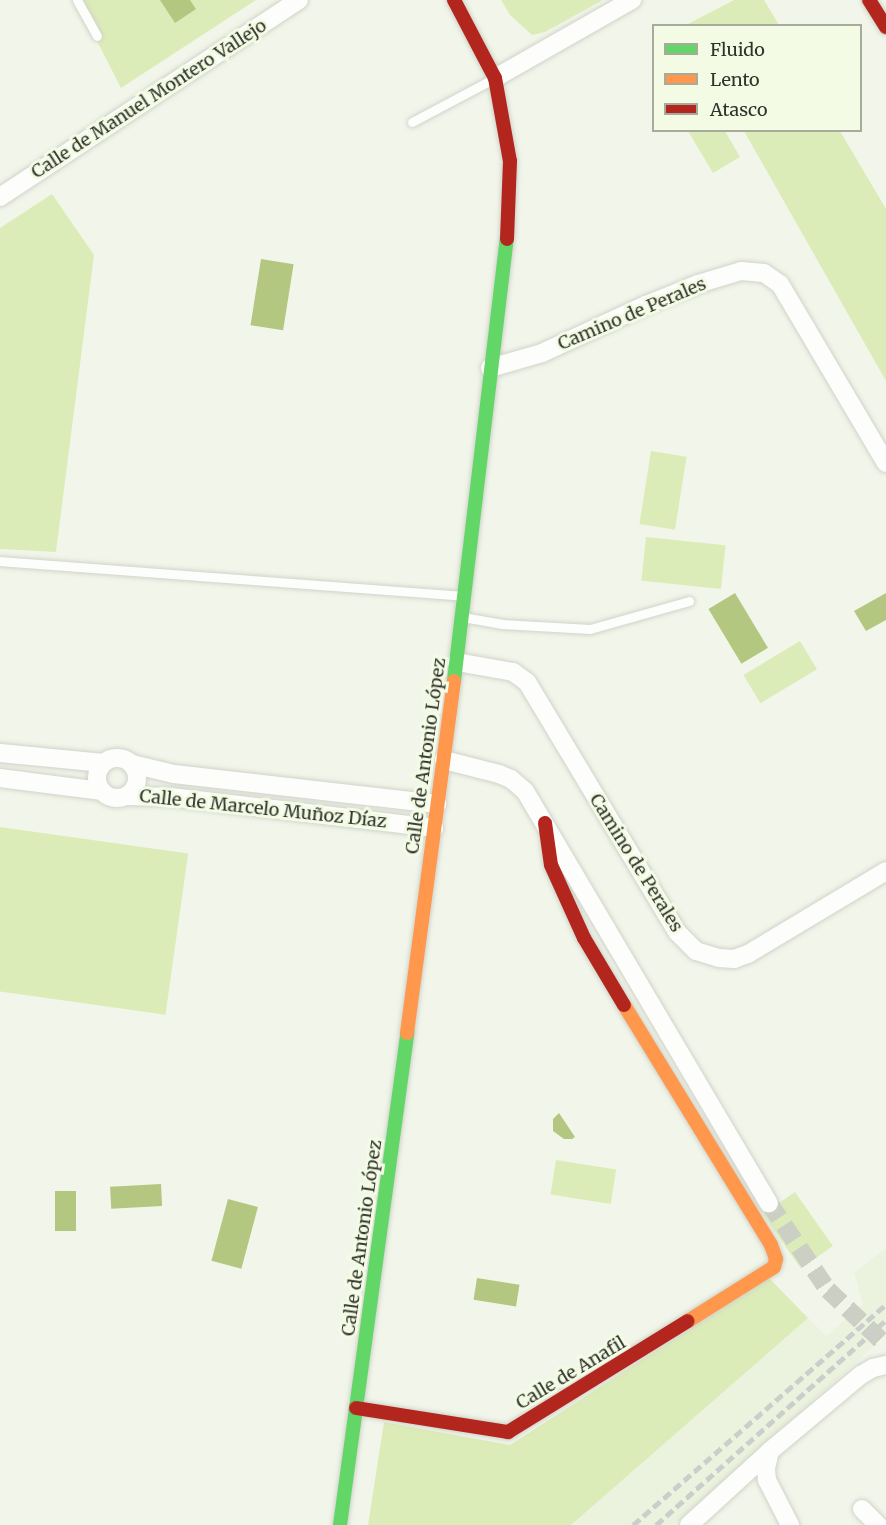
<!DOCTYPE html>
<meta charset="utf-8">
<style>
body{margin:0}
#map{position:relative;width:886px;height:1525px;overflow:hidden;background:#f2f6ea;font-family:Merriweather,serif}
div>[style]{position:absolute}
.built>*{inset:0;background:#ebf2dd}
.green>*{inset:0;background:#dcecb8;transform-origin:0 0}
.water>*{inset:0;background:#b4c780;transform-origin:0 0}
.street-tunnel>*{height:18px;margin-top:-9px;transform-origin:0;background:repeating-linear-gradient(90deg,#cbcfc4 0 18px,transparent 0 27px)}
.roads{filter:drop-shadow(0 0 2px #d0d3ca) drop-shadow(0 0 2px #d0d3ca)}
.lane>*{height:9px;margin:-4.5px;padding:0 4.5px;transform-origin:4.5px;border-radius:4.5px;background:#fdfefc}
.street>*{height:18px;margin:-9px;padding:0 9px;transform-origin:9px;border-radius:9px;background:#fdfefc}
.street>.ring{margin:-9px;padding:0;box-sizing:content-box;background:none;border:18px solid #fdfefc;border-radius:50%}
.fast>*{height:14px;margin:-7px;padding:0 7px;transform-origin:7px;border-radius:7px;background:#63d668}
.slow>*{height:14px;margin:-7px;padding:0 7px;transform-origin:7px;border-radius:7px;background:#ff974d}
.jam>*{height:14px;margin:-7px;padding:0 7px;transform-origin:7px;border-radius:7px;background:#b3261e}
.rail>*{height:4.5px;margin-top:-2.25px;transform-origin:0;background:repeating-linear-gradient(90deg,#cdcecb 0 9px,transparent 0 13.5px)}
span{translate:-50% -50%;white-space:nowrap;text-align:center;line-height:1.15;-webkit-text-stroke:6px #f4fbe5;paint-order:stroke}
.street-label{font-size:18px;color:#30332b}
.legend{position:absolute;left:652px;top:24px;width:210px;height:108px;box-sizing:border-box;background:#f4fbe5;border:2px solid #a6ab9b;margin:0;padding:8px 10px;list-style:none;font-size:18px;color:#30332b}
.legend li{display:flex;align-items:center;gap:12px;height:30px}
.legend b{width:30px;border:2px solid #a6ab9b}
</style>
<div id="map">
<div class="built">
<div style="clip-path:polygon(886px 1248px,886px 1335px,719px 1485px,674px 1525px,571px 1525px,808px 1318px,826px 1336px,863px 1304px,854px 1273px)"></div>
</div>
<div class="green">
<div style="clip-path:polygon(76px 0,256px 0,121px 88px)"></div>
<div style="clip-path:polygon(501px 0,603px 0,545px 32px,532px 35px,510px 15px)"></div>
<div style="clip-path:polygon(734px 0,764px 0,779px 25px,686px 25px)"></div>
<div style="clip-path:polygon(688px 131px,725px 131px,740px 157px,713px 173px)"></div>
<div style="clip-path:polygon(744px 131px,840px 131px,886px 209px,886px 381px)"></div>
<div style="clip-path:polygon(52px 194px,94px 255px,56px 552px,0 549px,0 228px)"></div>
<div style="left:651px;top:451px;width:36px;height:74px;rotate:9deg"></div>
<div style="left:646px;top:537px;width:80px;height:44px;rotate:6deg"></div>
<div style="left:800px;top:641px;width:33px;height:66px;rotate:59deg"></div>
<div style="left:0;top:827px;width:190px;height:163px;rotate:8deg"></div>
<div style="left:556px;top:1160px;width:61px;height:35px;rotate:9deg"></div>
<div style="left:795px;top:1192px;width:66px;height:39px;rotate:55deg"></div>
<div style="clip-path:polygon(769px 1278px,808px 1318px,571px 1525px,368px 1525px,384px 1422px,510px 1445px)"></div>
</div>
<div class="water">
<div style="clip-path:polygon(160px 0,190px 0,196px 9px,175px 23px)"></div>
<div style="left:261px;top:259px;width:33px;height:67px;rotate:9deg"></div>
<div style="left:735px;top:593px;width:64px;height:31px;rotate:59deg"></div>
<div style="clip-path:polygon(886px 593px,886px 620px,866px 631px,854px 611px)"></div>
<div style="clip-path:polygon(559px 1113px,575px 1137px,572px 1139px,564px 1139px,553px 1131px,553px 1119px)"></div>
<div style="left:161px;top:1184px;width:22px;height:51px;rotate:87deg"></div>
<div style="left:55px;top:1191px;width:21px;height:40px"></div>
<div style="left:228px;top:1199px;width:31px;height:64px;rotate:15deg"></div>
<div style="left:477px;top:1278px;width:43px;height:22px;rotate:9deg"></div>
</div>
<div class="street-tunnel">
<div style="left:769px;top:1203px;width:105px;rotate:55.9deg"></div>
<div style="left:828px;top:1290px;width:80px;rotate:43.5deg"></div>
</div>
<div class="roads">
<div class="lane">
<div style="left:77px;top:0;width:41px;rotate:60.9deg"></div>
<div style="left:412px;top:122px;width:92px;rotate:-28deg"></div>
<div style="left:0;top:561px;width:464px;rotate:4.3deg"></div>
<div style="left:463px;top:617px;width:40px;rotate:10deg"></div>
<div style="left:502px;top:624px;width:88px;rotate:3.3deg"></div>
<div style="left:590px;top:629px;width:103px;rotate:-15.8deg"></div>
</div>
<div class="street">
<div style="left:495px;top:78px;width:158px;rotate:-29.7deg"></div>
<div style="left:0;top:197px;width:358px;rotate:-33.4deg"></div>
<div style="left:490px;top:368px;width:54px;rotate:-16.1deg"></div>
<div style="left:542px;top:353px;width:115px;rotate:-24.8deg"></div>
<div style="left:646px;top:305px;width:56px;rotate:-22deg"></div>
<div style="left:698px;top:284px;width:45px;rotate:-16.8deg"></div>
<div style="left:741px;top:271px;width:23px;rotate:5deg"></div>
<div style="left:764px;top:273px;width:19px;rotate:35deg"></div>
<div style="left:780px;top:284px;width:208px;rotate:59.4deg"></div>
<div style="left:457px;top:662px;width:57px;rotate:10.1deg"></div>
<div style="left:513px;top:672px;width:17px;rotate:36deg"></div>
<div style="left:527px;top:682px;width:292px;rotate:59deg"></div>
<div style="left:677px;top:932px;width:27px;rotate:45deg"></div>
<div style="left:696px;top:951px;width:24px;rotate:17deg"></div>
<div style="left:719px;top:958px;width:15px;rotate:4deg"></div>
<div style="left:734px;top:959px;width:15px;rotate:-20deg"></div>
<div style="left:748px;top:954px;width:161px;rotate:-31deg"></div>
<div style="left:0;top:753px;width:104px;rotate:5.5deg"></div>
<div class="ring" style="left:97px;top:758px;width:22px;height:22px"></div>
<div style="left:444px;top:760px;width:57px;rotate:14.3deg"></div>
<div style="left:499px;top:774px;width:13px;rotate:23deg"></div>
<div style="left:511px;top:779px;width:18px;rotate:41deg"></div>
<div style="left:525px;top:791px;width:479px;rotate:59.4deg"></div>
<div style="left:132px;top:764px;width:43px;rotate:13.4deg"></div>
<div style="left:174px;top:774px;width:265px;rotate:6.5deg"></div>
<div style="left:0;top:778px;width:103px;rotate:7.3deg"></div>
<div style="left:127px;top:796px;width:44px;rotate:1.3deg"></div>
<div style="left:171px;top:797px;width:265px;rotate:6.7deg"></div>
<div style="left:770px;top:1451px;width:18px;rotate:103deg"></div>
<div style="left:766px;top:1469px;width:11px;rotate:85deg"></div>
<div style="left:767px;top:1480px;width:51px;rotate:62.9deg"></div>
<div style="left:862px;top:1509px;width:23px;rotate:45deg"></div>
<div style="left:689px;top:1525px;width:110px;rotate:-42.4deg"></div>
<div style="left:770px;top:1451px;width:119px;rotate:-39.9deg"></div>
<div style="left:861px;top:1375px;width:14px;rotate:-30deg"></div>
<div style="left:873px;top:1368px;width:13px;rotate:-13deg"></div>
</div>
<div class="fast">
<div style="left:454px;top:681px;width:445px;rotate:-83.2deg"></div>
<div style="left:340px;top:1525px;width:497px;rotate:-82.2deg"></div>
</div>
<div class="slow">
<div style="left:624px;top:1005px;width:281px;rotate:58.5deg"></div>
<div style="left:771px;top:1245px;width:15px;rotate:70deg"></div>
<div style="left:776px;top:1259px;width:8px;rotate:104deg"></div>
<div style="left:774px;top:1267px;width:102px;rotate:147.9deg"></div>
<div style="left:407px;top:1033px;width:355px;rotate:-82.4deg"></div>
</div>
<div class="jam">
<div style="left:454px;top:0;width:88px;rotate:62.3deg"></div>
<div style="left:495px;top:78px;width:84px;rotate:79.8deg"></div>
<div style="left:510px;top:161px;width:78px;rotate:92.2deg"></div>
<div style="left:869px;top:0;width:32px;rotate:58deg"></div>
<div style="left:545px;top:823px;width:42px;rotate:81.9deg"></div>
<div style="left:551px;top:865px;width:80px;rotate:65.7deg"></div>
<div style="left:584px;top:938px;width:78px;rotate:59.2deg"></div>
<div style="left:356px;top:1408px;width:154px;rotate:9deg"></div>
<div style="left:508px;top:1432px;width:211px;rotate:-31.7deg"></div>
</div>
</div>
<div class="rail">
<div style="left:633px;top:1525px;width:336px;rotate:-41.1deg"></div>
<div style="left:656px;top:1525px;width:308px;rotate:-41.7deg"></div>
</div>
<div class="street-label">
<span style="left:149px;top:99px;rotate:-33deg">Calle de Manuel Montero Vallejo</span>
<span style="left:632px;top:314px;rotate:-23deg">Camino de Perales</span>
<span style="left:426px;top:756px;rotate:-82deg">Calle de Antonio López</span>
<span style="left:263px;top:809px;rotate:6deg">Calle de Marcelo Muñoz Díaz</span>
<span style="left:636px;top:863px;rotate:58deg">Camino de Perales</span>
<span style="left:362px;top:1238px;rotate:-82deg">Calle de Antonio López</span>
<span style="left:571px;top:1373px;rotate:-31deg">Calle de Anafil</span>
</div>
<ul class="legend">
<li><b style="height:8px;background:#63d668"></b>Fluido</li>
<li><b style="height:8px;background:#ff974d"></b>Lento</li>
<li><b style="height:8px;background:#b3261e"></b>Atasco</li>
</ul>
</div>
